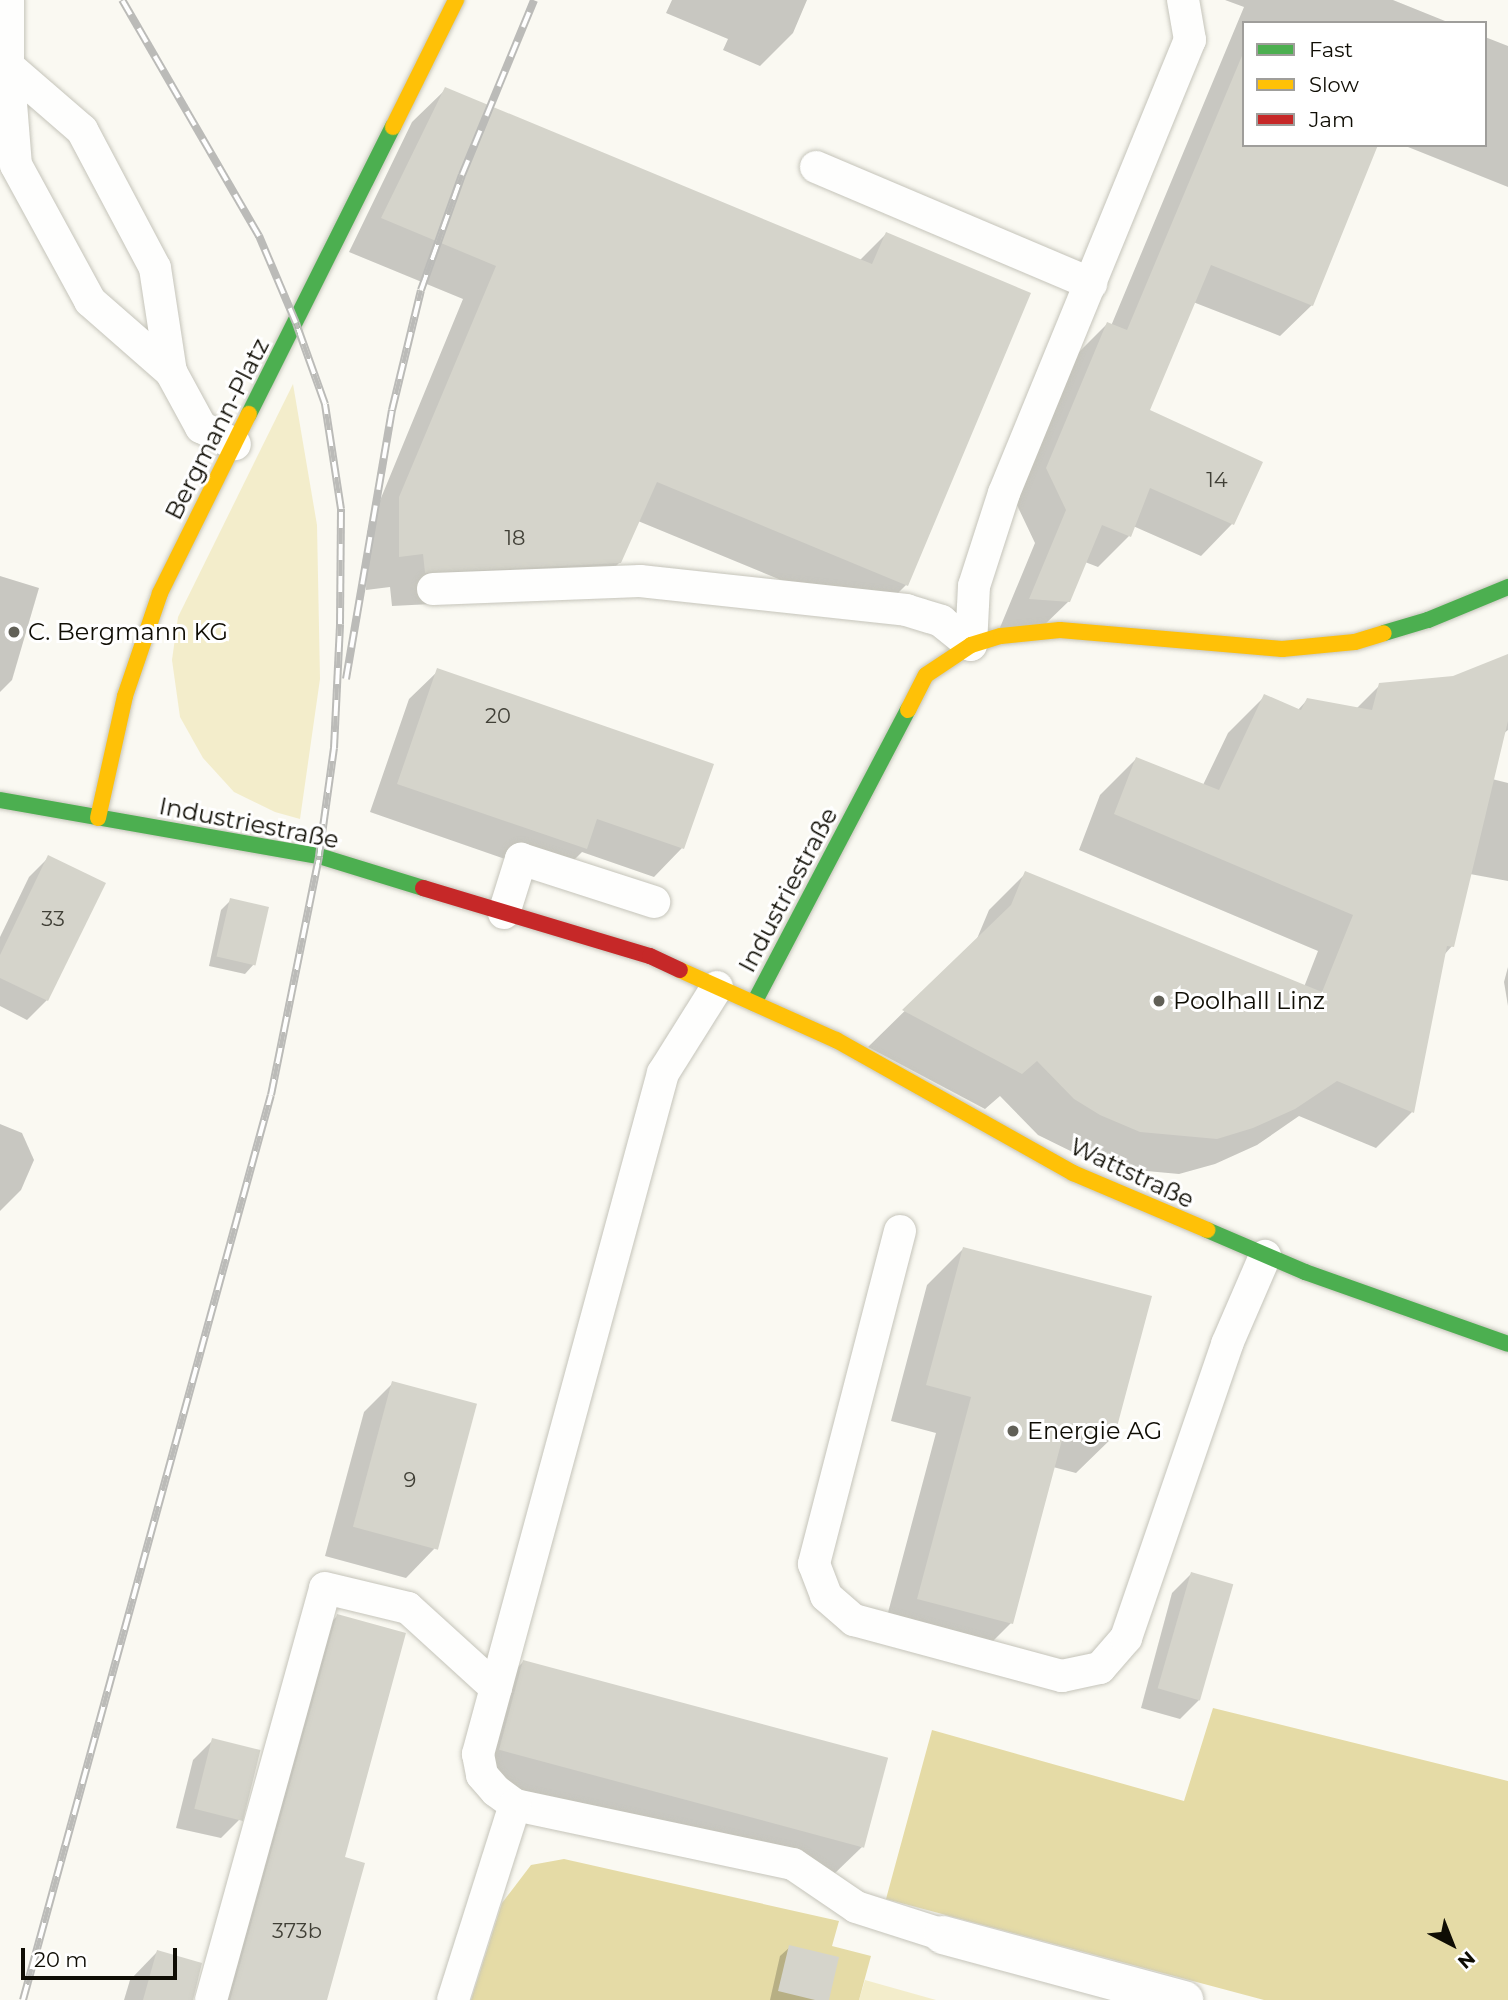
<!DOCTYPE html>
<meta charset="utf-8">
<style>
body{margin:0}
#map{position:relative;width:1508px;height:2000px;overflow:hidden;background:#faf9f2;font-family:Montserrat,sans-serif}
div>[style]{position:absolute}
.green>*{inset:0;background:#f3edcb}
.forest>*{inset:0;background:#e5dba6}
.shadow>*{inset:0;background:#0003}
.building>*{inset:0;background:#d5d4cb;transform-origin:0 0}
.roads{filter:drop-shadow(0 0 2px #c5c4ba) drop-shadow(0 0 2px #c5c4ba)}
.lane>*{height:32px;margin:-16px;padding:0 16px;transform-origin:16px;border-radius:16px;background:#fefefd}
.street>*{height:38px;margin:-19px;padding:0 19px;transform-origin:19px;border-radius:19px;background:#fefefd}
.fast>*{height:16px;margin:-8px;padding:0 8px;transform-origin:8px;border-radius:8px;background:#4caf50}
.slow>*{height:16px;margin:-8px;padding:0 8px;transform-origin:8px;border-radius:8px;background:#ffc107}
.jam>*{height:16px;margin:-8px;padding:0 8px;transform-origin:8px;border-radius:8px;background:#c62828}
.rail>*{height:8px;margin-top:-4px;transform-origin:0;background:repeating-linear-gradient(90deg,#fff 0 16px,#bbbbb8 0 32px);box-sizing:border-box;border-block:2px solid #bbbbb8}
.dots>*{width:19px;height:19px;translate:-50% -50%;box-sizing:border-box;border:4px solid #fff;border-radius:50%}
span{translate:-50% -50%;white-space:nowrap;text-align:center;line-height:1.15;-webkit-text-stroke:6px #fff;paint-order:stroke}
.number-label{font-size:21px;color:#403f36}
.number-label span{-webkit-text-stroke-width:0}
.street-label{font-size:24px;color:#0f0d04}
.poi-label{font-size:24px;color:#0f0d04}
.left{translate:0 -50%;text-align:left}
.legend{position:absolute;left:1242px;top:21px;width:245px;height:126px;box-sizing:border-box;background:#fff;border:2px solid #9f9e9b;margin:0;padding:9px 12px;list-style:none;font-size:21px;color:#0f0d04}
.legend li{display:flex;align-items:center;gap:14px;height:35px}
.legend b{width:35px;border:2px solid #9f9e9b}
.north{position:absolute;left:1417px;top:1909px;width:70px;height:70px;-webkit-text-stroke:5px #fff;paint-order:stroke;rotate:138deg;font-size:19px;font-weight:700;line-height:28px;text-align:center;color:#0f0d04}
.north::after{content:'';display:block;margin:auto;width:24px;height:32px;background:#0f0d04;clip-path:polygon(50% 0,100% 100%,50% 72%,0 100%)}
.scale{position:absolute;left:21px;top:1948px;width:156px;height:32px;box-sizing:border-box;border:4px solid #0f0d04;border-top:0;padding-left:9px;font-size:21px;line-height:24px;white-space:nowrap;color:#0f0d04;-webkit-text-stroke:5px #fff;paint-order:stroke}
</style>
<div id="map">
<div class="green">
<div style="clip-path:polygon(293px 384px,317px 525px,320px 679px,300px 819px,275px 812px,234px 792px,203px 758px,180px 717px,172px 660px,178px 617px)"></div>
<div style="clip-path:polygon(865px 1980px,936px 2000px,859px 2000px)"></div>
</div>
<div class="forest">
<div style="clip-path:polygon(1213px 1708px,1508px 1781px,1508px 2000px,1264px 2000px,886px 1899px,932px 1730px,1184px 1801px)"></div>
<div style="clip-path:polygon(564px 1859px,839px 1921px,832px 1946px,871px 1956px,859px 2000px,471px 2000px,502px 1903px,531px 1865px)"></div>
</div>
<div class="shadow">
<div style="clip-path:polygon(672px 0,807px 0,793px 33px,760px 66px,723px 50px,728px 39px,666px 13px)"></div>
<div style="clip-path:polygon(1225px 0,1393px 0,1450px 23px,1244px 23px,1244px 145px,1312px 305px,1280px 336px,1193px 302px,1148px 411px,1261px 463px,1232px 524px,1201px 556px,1133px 526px,1129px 536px,1098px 567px,1085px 562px,1069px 601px,1037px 632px,999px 630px,1035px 543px,1015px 501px,1076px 355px,1107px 324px,1111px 326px,1244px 7px)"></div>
<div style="clip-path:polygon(1485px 37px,1508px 46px,1508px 187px,1403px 145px,1485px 145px)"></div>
<div style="clip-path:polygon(446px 89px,859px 261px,886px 234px,906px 585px,873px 618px,638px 521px,620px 562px,586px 596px,392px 606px,390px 587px,366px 590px,367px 532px,463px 299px,349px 252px,412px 122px)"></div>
<div style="clip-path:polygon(0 576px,39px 588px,12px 680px,0 692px)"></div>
<div style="clip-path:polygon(1508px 656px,1508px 730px,1503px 734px,1492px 779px,1508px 783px,1508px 881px,1470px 874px,1452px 946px,1444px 955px,1412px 1112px,1376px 1148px,1299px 1116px,1257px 1145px,1215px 1164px,1179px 1174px,1103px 1167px,1038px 1135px,1000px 1096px,985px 1109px,868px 1047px,976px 941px,989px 910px,1025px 874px,1304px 987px,1318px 951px,1079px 850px,1100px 795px,1136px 759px,1203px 785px,1228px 733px,1265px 696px,1297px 711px,1307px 700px,1356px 709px,1380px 685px,1454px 677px)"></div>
<div style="clip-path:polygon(438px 671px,682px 848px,654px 877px,582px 852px,557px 877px,370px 812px,409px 699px)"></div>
<div style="clip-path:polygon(48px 858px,47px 1000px,27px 1020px,0 1006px,0 937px,29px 877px)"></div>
<div style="clip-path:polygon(231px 900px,254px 964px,245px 974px,209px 966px,221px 910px)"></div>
<div style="clip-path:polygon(1508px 967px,1508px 1006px,1504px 982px)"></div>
<div style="clip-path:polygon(0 1124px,22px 1133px,34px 1160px,21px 1190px,0 1211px)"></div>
<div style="clip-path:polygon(963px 1249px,1113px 1437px,1076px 1473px,1053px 1467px,1011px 1623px,975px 1659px,882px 1635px,936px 1433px,891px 1421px,927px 1285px)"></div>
<div style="clip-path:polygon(393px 1383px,434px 1549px,406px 1578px,325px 1556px,364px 1412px)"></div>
<div style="clip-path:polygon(1191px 1574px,1200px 1699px,1180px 1719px,1141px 1708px,1172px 1593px)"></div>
<div style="clip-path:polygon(337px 1616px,343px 1858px,326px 2000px,209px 2000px,310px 1644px)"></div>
<div style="clip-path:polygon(523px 1662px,862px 1847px,833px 1875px,471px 1778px,495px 1690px)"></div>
<div style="clip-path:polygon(213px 1740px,240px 1819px,221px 1838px,176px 1828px,193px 1760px)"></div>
<div style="clip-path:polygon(790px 1947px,827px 2000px,770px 2000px,780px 1956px)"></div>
<div style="clip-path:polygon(157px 1952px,193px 2000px,124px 2000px,130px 1980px)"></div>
</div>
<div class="building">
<div style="clip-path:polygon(1244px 51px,1244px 145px,1378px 145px,1313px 306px,1211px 265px,1150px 410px,1263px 462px,1234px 525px,1150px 488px,1131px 537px,1102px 525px,1070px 602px,1029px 599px,1066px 510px,1046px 468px,1107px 322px,1127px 330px)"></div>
<div style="clip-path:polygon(445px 87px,872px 264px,886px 232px,1031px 293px,908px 586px,657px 482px,621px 563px,425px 573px,423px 554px,399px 557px,399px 497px,496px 266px,381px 218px)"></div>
<div style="clip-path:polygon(1508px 654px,1508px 721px,1454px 947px,1447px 946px,1414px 1113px,1337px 1081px,1295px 1109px,1253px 1128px,1217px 1139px,1140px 1132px,1100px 1115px,1074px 1099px,1037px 1061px,1022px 1074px,902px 1010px,1011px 905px,1025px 871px,1322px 992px,1353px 915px,1114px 814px,1136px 757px,1219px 790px,1264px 694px,1301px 710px,1307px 698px,1372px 710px,1379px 683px,1453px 676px)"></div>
<div style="clip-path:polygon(437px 668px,714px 764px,684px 849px,597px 819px,587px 849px,397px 784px)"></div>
<div style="clip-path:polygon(48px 855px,106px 883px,48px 1001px,0 978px,0 955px)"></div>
<div style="left:230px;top:898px;width:40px;height:60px;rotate:13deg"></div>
<div style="clip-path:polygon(963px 1247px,1152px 1296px,1114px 1438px,1066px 1425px,1013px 1624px,917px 1599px,971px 1397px,926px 1385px)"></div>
<div style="left:392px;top:1381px;width:88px;height:151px;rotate:15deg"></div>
<div style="left:1191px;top:1572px;width:44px;height:121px;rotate:16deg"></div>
<div style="clip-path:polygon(337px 1614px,406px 1633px,345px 1857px,365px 1863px,327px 2000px,230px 2000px)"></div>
<div style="left:523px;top:1660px;width:378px;height:93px;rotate:15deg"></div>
<div style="left:212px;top:1738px;width:50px;height:73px;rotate:14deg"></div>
<div style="clip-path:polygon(789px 1945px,839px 1957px,829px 2000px,815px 2000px,778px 1991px)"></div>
<div style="clip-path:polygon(157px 1950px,202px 1963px,193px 2000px,143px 2000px)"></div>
</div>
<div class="roads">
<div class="lane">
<div style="left:8px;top:66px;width:99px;rotate:85.4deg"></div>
<div style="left:16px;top:165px;width:155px;rotate:61.4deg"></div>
<div style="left:90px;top:301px;width:108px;rotate:41.2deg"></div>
<div style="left:171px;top:372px;width:63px;rotate:61.4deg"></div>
<div style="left:201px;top:427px;width:38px;rotate:27deg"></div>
<div style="left:8px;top:66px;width:98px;rotate:40.9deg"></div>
<div style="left:82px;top:130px;width:156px;rotate:62.1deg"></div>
<div style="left:155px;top:268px;width:105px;rotate:81.3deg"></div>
<div style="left:0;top:70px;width:9px;rotate:-27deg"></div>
<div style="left:8px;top:66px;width:66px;rotate:-90deg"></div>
<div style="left:816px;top:167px;width:299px;rotate:23deg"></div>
<div style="left:433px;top:589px;width:207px;rotate:-2.2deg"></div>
<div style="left:640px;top:581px;width:268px;rotate:6.2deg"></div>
<div style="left:906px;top:610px;width:37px;rotate:17deg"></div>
<div style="left:941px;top:621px;width:38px;rotate:39deg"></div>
<div style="left:971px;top:645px;width:59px;rotate:-87.1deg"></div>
<div style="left:974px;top:586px;width:98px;rotate:-72.1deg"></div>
<div style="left:1004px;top:493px;width:490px;rotate:-67.7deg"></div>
<div style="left:1190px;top:40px;width:41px;rotate:-99.9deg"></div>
<div style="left:504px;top:913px;width:57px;rotate:-72.5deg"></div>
<div style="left:521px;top:859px;width:140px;rotate:17.9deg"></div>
<div style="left:717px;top:987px;width:102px;rotate:122.1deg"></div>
<div style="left:663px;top:1073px;width:706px;rotate:105.2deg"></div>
<div style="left:478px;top:1754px;width:21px;rotate:79deg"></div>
<div style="left:482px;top:1775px;width:21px;rotate:49deg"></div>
<div style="left:496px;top:1791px;width:24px;rotate:36deg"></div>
<div style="left:515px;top:1805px;width:284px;rotate:12deg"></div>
<div style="left:793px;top:1864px;width:76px;rotate:34.3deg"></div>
<div style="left:856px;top:1907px;width:91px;rotate:17.8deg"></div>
<div style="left:900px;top:1231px;width:344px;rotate:104.5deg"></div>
<div style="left:814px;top:1564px;width:34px;rotate:69deg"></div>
<div style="left:826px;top:1596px;width:37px;rotate:41deg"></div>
<div style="left:854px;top:1620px;width:215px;rotate:15.1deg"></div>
<div style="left:1062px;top:1676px;width:39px;rotate:-12deg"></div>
<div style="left:1100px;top:1668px;width:40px;rotate:-49deg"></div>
<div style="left:1126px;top:1638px;width:311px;rotate:-71deg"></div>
<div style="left:1227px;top:1344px;width:96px;rotate:-66.6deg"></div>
<div style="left:211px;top:2000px;width:427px;rotate:-74.5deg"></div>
<div style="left:325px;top:1588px;width:85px;rotate:13.5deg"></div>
<div style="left:408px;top:1608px;width:119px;rotate:42.3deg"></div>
<div style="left:453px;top:2000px;width:205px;rotate:-72.4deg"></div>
</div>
<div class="street">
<div style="left:943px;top:1935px;width:250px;rotate:15.1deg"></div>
</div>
<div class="fast">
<div style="left:249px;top:414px;width:321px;rotate:-63.4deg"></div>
<div style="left:1384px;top:633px;width:46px;rotate:-16.5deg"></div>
<div style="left:1428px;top:620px;width:87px;rotate:-22.4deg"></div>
<div style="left:0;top:800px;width:324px;rotate:10deg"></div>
<div style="left:319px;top:856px;width:109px;rotate:17.1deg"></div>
<div style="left:754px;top:1003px;width:331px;rotate:-62.3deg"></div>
<div style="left:1207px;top:1230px;width:107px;rotate:23.2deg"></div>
<div style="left:1305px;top:1272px;width:215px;rotate:19.5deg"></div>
</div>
<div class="slow">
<div style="left:393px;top:127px;width:142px;rotate:-63.6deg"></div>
<div style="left:908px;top:710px;width:39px;rotate:-63deg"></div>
<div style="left:926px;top:675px;width:54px;rotate:-33.7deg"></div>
<div style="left:971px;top:645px;width:31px;rotate:-17deg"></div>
<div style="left:1001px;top:636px;width:59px;rotate:-5.8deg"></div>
<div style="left:1060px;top:630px;width:223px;rotate:4.9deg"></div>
<div style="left:1282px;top:649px;width:73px;rotate:-5.5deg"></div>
<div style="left:1355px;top:642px;width:30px;rotate:-17deg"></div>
<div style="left:98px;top:818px;width:125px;rotate:-77.5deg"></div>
<div style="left:125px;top:696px;width:109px;rotate:-71.2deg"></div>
<div style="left:160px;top:593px;width:200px;rotate:-63.6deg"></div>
<div style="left:680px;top:970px;width:171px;rotate:24.2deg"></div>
<div style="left:836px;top:1040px;width:272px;rotate:29.3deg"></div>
<div style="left:1073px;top:1173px;width:146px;rotate:23deg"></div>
</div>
<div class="jam">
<div style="left:423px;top:888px;width:237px;rotate:16.7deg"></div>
<div style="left:650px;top:956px;width:33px;rotate:25deg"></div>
</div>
</div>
<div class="rail">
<div style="left:346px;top:679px;width:273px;rotate:-80.3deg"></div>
<div style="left:392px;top:410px;width:123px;rotate:-76.4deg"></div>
<div style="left:421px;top:290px;width:122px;rotate:-70.4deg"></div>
<div style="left:462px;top:175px;width:189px;rotate:-67.6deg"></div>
<div style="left:23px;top:2000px;width:938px;rotate:-74.68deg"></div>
<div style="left:271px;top:1095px;width:244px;rotate:-78.6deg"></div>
<div style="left:319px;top:856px;width:109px;rotate:-82.1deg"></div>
<div style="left:334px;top:748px;width:124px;rotate:-87.2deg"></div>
<div style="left:340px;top:624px;width:115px;rotate:-89.5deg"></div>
<div style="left:341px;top:509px;width:106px;rotate:-98.7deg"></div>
<div style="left:325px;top:404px;width:86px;rotate:-109.7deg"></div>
<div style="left:296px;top:323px;width:95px;rotate:-113deg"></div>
<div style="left:259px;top:236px;width:273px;rotate:-120.1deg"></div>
</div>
<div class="dots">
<div style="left:14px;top:632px;background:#616057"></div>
<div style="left:1159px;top:1001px;background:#616057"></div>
<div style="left:1013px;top:1431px;background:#616057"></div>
</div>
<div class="number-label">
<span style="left:1217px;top:480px">14</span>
<span style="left:515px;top:538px">18</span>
<span style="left:498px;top:716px">20</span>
<span style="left:53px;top:919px">33</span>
<span style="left:410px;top:1480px">9</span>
<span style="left:297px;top:1931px">373b</span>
</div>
<div class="street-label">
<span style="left:217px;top:429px;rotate:-63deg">Bergmann-Platz</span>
<span style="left:249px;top:823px;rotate:11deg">Industriestraße</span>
<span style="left:788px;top:890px;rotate:-62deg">Industriestraße</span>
<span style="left:1132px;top:1173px;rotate:25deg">Wattstraße</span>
</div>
<div class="poi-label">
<span class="left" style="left:28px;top:632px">C. Bergmann KG</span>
<span class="left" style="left:1173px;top:1001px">Poolhall Linz</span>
<span class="left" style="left:1027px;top:1431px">Energie AG</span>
</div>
<ul class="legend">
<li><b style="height:9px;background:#4caf50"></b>Fast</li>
<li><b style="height:9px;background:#ffc107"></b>Slow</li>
<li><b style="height:9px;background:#c62828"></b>Jam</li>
</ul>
<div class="north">N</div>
<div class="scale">20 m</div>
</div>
